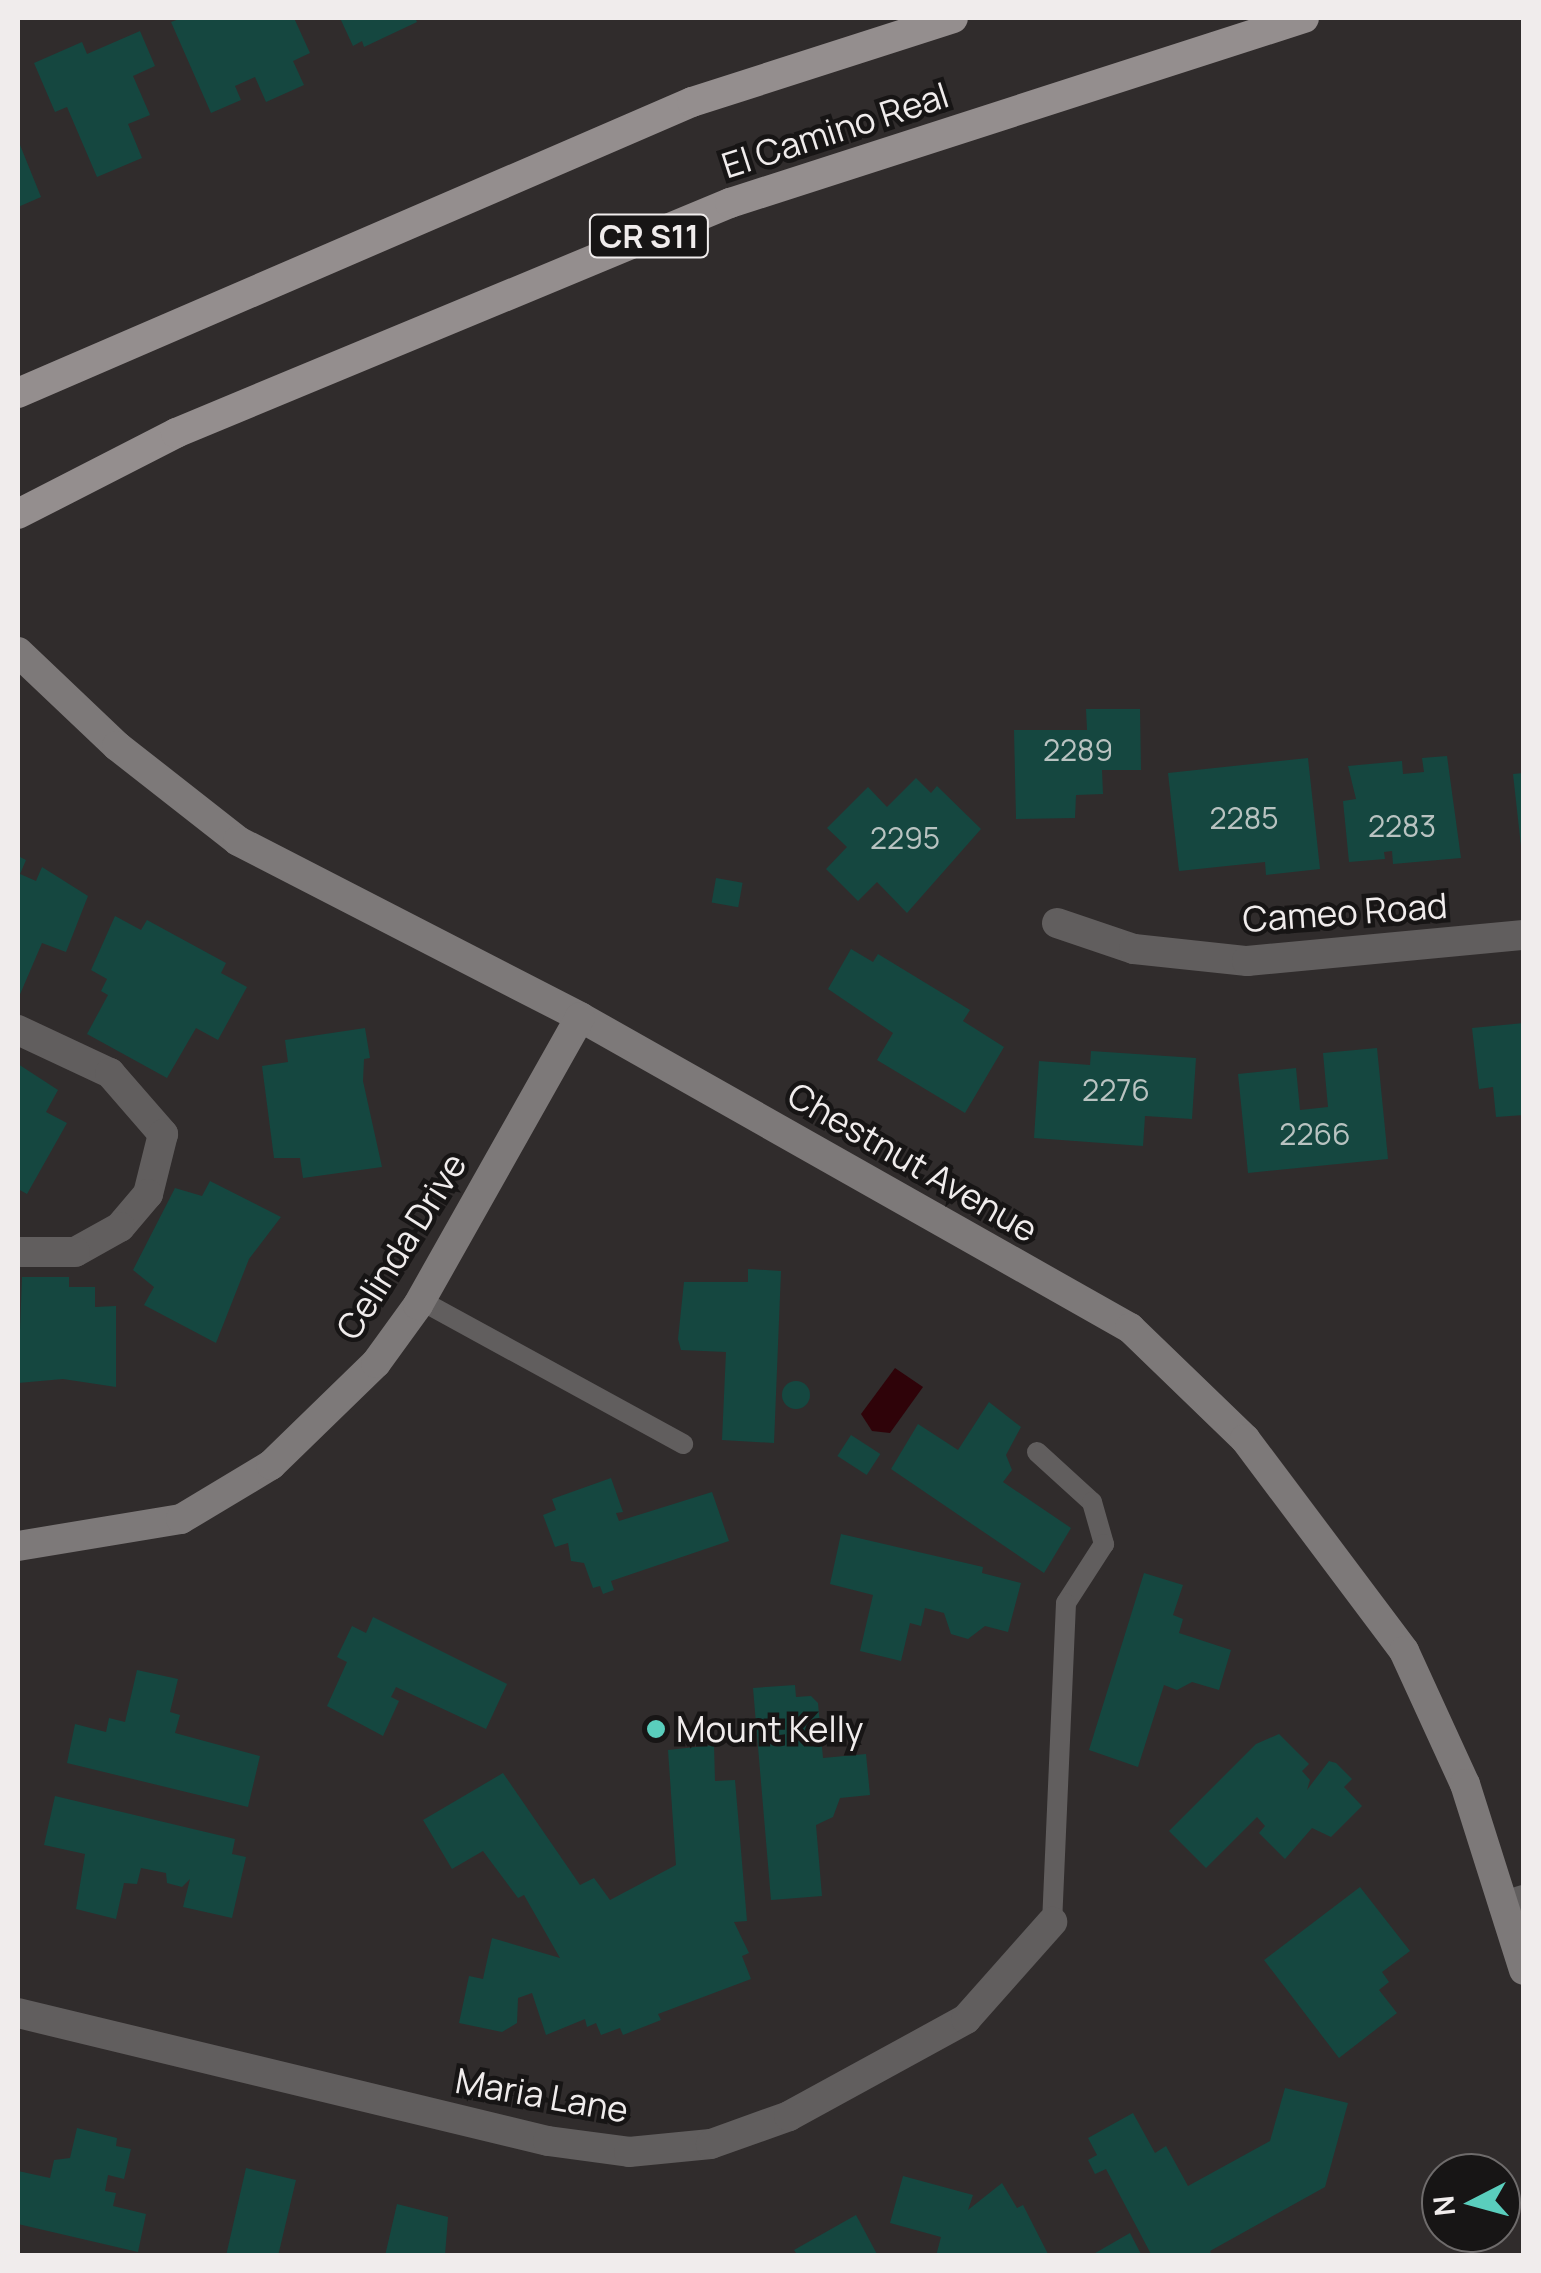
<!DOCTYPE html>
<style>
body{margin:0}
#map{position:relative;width:1541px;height:2273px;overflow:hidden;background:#302c2c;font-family:Manrope,sans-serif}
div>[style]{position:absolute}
.water>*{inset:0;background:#2f0309}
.building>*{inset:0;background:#154740;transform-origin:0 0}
.round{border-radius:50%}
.lane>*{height:20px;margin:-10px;padding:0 10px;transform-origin:10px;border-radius:10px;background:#615e5e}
.street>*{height:30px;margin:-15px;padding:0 15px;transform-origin:15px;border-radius:15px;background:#615e5e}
.secondary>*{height:30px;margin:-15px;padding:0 15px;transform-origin:15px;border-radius:15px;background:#7d7979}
.primary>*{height:30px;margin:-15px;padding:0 15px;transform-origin:15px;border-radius:15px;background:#948e8e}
.dots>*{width:28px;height:28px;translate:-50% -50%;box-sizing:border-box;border:5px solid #171515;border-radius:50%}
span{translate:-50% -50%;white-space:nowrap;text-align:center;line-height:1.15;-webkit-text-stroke:9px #171515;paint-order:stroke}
.number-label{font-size:30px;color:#b9c3c1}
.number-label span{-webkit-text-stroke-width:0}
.shield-label span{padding:2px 8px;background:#171515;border:2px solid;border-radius:8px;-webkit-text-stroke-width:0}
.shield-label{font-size:32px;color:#f0ecec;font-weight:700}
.street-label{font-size:35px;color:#f0ecec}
.poi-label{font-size:35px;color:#f0ecec}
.left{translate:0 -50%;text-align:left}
.frame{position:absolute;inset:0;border:20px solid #f0ecec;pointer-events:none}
.north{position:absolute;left:1421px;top:2153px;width:100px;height:100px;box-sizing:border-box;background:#171515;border:2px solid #6e6b6b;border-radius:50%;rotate:264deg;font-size:28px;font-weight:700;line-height:40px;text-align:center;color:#f0ecec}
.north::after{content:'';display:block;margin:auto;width:35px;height:45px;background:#5acebd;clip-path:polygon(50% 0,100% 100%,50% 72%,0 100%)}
</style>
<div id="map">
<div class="water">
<div style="clip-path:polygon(895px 1368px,923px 1387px,890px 1433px,872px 1431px,861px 1414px)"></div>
</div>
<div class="building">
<div style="clip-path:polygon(182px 18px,294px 18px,310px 53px,293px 61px,304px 85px,266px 102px,255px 77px,235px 86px,241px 100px,211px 113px,171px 22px)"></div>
<div style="clip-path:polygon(340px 18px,415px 18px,417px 22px,364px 47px,362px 41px,353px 46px)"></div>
<div style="clip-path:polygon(140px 31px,155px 66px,133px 76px,150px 115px,128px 124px,142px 158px,97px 177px,67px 107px,55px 112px,34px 63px,82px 42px,87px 54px)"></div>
<div style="clip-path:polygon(18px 140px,41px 197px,18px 207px)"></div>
<div style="clip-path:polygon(1086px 709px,1140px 709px,1141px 770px,1102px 770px,1103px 794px,1076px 795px,1075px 818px,1016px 819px,1014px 730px,1087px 730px)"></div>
<div style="clip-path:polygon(1447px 756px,1461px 858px,1393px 864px,1392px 851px,1384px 852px,1385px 859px,1349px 862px,1343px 801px,1356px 799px,1348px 766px,1402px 761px,1403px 774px,1424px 772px,1422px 758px)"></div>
<div style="clip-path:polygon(1308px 758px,1320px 869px,1266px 875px,1265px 862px,1179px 871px,1168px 773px)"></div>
<div style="clip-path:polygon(1524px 773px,1524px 846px,1521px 846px,1513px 774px)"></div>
<div style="clip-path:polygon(916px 778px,931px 793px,937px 786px,981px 829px,907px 913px,877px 882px,858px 901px,826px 869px,847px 847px,827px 828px,868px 787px,887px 807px)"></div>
<div style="clip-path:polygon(20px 857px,26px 860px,20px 874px,36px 881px,42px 867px,88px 896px,66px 952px,42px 943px,18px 999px,18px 865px)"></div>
<div style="left:716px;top:878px;width:27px;height:25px;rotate:10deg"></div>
<div style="clip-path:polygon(115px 916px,141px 930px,147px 920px,226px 963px,221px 973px,247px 987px,218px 1040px,196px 1028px,167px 1078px,87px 1034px,108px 995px,101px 991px,107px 979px,91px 970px)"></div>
<div style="clip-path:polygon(851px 949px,873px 962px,878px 954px,970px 1010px,963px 1021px,1004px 1047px,965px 1113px,877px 1060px,893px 1033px,828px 989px)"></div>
<div style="clip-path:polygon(1524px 1023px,1524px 1115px,1496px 1117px,1493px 1087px,1479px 1089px,1472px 1028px)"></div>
<div style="clip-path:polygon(365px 1028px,370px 1058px,364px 1059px,363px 1081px,382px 1167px,303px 1178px,300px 1158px,274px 1158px,262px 1066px,288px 1062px,285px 1040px)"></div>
<div style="clip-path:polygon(1377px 1048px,1388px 1159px,1248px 1173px,1238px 1074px,1296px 1068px,1300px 1110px,1328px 1107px,1323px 1053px)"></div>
<div style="clip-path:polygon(1091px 1051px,1196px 1058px,1192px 1119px,1145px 1116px,1143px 1146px,1034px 1138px,1039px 1061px,1090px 1065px)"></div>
<div style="clip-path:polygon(18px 1064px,58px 1090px,46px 1112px,67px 1123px,27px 1194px,18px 1189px)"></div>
<div style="clip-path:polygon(210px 1181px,281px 1217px,249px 1259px,216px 1343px,144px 1305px,154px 1287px,133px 1270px,175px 1188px,202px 1196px)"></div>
<div style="clip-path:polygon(748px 1269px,781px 1271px,774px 1443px,722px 1440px,726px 1352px,681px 1350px,678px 1339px,684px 1282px,748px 1282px)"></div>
<div style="clip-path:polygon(22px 1277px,69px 1277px,69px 1287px,95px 1287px,95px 1307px,116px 1306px,116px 1387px,63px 1379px,18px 1383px)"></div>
<div class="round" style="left:782px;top:1381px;width:28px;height:28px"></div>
<div style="clip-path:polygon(989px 1402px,1021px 1427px,1006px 1455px,1012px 1470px,1003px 1482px,1071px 1528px,1044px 1573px,891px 1469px,918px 1424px,958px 1450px)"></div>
<div style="left:851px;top:1435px;width:35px;height:25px;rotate:33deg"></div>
<div style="clip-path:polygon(611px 1478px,623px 1512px,616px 1513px,619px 1521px,712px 1492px,729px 1541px,611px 1581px,614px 1590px,603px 1594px,600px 1586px,593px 1588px,584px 1563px,571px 1561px,568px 1543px,555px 1547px,543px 1515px,556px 1510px,552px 1499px)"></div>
<div style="clip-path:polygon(841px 1534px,983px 1567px,982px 1573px,1021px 1583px,1008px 1632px,985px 1626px,968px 1639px,951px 1634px,944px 1613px,925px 1608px,921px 1626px,910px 1623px,901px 1661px,860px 1651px,873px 1595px,830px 1584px)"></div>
<div style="clip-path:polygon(1144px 1573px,1183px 1585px,1173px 1615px,1183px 1619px,1179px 1633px,1231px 1650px,1219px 1690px,1192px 1682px,1177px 1690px,1164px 1685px,1138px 1767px,1089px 1750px)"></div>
<div style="clip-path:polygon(373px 1617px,507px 1684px,486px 1729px,396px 1687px,391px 1697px,399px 1701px,383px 1736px,327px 1706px,347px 1662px,337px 1657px,352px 1626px,366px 1633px)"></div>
<div style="clip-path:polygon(137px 1670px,178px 1679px,170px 1712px,180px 1715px,175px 1733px,260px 1756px,248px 1807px,67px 1763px,75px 1724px,106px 1732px,109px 1718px,125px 1722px)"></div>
<div style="clip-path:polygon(795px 1685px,796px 1697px,811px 1696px,818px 1703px,823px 1758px,866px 1754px,870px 1795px,840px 1798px,833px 1817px,816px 1825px,822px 1896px,771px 1900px,753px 1688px)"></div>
<div style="clip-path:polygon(1279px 1734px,1309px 1764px,1302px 1771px,1310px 1780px,1307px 1790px,1329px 1761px,1336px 1763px,1352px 1779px,1344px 1787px,1362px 1806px,1331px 1837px,1312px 1828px,1285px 1859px,1259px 1833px,1265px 1826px,1257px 1817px,1206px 1868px,1169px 1831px,1256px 1744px)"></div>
<div style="clip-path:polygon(714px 1745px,715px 1781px,735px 1780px,747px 1921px,734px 1922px,749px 1953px,742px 1956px,751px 1979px,658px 2014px,661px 2020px,623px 2035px,620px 2028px,601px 2035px,596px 2023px,587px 2027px,585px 2019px,546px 2035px,532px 1993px,518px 1998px,517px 2023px,502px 2032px,459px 2023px,469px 1976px,483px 1979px,492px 1938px,560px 1958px,524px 1895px,518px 1898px,483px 1851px,452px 1869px,423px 1820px,503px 1773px,580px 1885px,594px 1878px,610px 1900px,676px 1865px,668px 1750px)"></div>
<div style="clip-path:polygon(55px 1796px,235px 1839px,232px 1854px,246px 1857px,232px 1918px,183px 1907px,190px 1879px,182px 1887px,167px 1883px,166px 1873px,141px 1868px,137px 1884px,124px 1883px,116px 1919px,76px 1909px,85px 1854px,44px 1845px)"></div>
<div style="clip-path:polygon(1360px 1887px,1410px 1951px,1382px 1972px,1389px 1982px,1379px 1990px,1397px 2013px,1339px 2058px,1264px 1960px)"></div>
<div style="clip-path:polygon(1285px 2088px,1348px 2103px,1325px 2187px,1210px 2251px,1212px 2256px,1152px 2256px,1106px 2169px,1095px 2174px,1088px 2160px,1097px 2155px,1088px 2138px,1133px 2113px,1155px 2153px,1166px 2146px,1188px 2186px,1270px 2141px)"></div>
<div style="clip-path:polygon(77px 2128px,117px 2138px,116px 2146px,131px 2149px,124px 2179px,108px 2175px,105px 2191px,116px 2193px,113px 2206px,146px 2214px,138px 2252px,18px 2224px,18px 2171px,50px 2178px,54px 2160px,70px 2158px)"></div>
<div style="clip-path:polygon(246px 2168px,296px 2180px,278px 2256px,226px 2256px)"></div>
<div style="clip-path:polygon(903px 2176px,973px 2195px,968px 2210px,1002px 2183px,1017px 2208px,1023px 2205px,1049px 2256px,936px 2256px,941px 2237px,890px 2223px)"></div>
<div style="clip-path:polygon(397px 2204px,448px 2217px,445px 2255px,385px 2256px)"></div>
<div style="clip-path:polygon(856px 2215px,878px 2256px,798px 2256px,794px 2250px)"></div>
<div style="clip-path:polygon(1130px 2233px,1142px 2256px,1090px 2256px)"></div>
</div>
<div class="lane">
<div style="left:420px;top:1300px;width:300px;rotate:28.7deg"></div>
<div style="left:1037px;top:1452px;width:74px;rotate:42.3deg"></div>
<div style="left:1092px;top:1502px;width:44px;rotate:74.1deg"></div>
<div style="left:1104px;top:1544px;width:70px;rotate:122.8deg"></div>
<div style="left:1066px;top:1603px;width:319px;rotate:92.5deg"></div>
</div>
<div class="street">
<div style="left:1057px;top:923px;width:81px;rotate:18.7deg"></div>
<div style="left:1134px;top:949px;width:114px;rotate:6.1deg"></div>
<div style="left:1247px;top:961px;width:278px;rotate:-5.4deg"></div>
<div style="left:18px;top:1030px;width:102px;rotate:25.1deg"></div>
<div style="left:110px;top:1073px;width:81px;rotate:49deg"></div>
<div style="left:163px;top:1134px;width:62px;rotate:104deg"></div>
<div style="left:148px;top:1194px;width:43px;rotate:130.3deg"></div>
<div style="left:120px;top:1227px;width:51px;rotate:150.9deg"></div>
<div style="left:75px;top:1252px;width:57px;rotate:180deg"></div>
<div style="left:1504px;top:1906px;width:21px;rotate:-17deg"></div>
<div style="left:18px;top:2013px;width:545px;rotate:13.58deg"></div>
<div style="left:548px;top:2141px;width:82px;rotate:7.7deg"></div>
<div style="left:629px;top:2152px;width:82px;rotate:-5.6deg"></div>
<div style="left:711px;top:2144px;width:83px;rotate:-19.7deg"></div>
<div style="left:789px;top:2116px;width:202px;rotate:-28.7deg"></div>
<div style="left:966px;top:2019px;width:130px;rotate:-48.4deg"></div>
</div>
<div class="secondary">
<div style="left:18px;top:652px;width:137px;rotate:43.5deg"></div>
<div style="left:117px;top:746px;width:154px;rotate:38.1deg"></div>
<div style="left:238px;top:841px;width:385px;rotate:27.2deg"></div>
<div style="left:580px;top:1017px;width:632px;rotate:29.49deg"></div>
<div style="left:1130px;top:1328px;width:160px;rotate:44deg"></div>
<div style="left:1245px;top:1439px;width:265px;rotate:53.1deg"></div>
<div style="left:1404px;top:1651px;width:146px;rotate:65.4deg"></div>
<div style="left:1465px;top:1784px;width:195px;rotate:72.4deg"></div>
<div style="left:18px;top:1546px;width:165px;rotate:-9.4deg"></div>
<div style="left:181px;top:1519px;width:105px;rotate:-31deg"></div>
<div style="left:271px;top:1465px;width:146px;rotate:-44.2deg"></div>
<div style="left:376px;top:1363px;width:72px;rotate:-54.1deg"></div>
<div style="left:418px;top:1305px;width:330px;rotate:-60.6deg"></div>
</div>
<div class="primary">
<div style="left:18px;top:393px;width:734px;rotate:-23.35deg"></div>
<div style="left:692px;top:102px;width:274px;rotate:-17.8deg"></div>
<div style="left:18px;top:514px;width:178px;rotate:-27.1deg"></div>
<div style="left:176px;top:433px;width:600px;rotate:-22.55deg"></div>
<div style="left:730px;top:203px;width:603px;rotate:-17.86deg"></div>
</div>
<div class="dots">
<div style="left:656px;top:1729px;background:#5acebd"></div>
</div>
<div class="number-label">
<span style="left:1078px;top:750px">2289</span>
<span style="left:1244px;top:818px">2285</span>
<span style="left:1402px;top:826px">2283</span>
<span style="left:905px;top:838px">2295</span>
<span style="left:1116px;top:1090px">2276</span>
<span style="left:1315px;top:1134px">2266</span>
</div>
<div class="shield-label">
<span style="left:649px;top:236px">CR S11</span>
</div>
<div class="street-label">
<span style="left:835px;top:130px;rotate:-18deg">El Camino Real</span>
<span style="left:1345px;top:912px;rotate:-4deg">Cameo Road</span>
<span style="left:913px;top:1162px;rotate:30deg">Chestnut Avenue</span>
<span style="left:401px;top:1246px;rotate:-58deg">Celinda Drive</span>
<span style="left:542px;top:2095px;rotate:10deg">Maria Lane</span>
</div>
<div class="poi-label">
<span class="left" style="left:676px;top:1729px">Mount Kelly</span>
</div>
<div class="frame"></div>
<div class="north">N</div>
</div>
